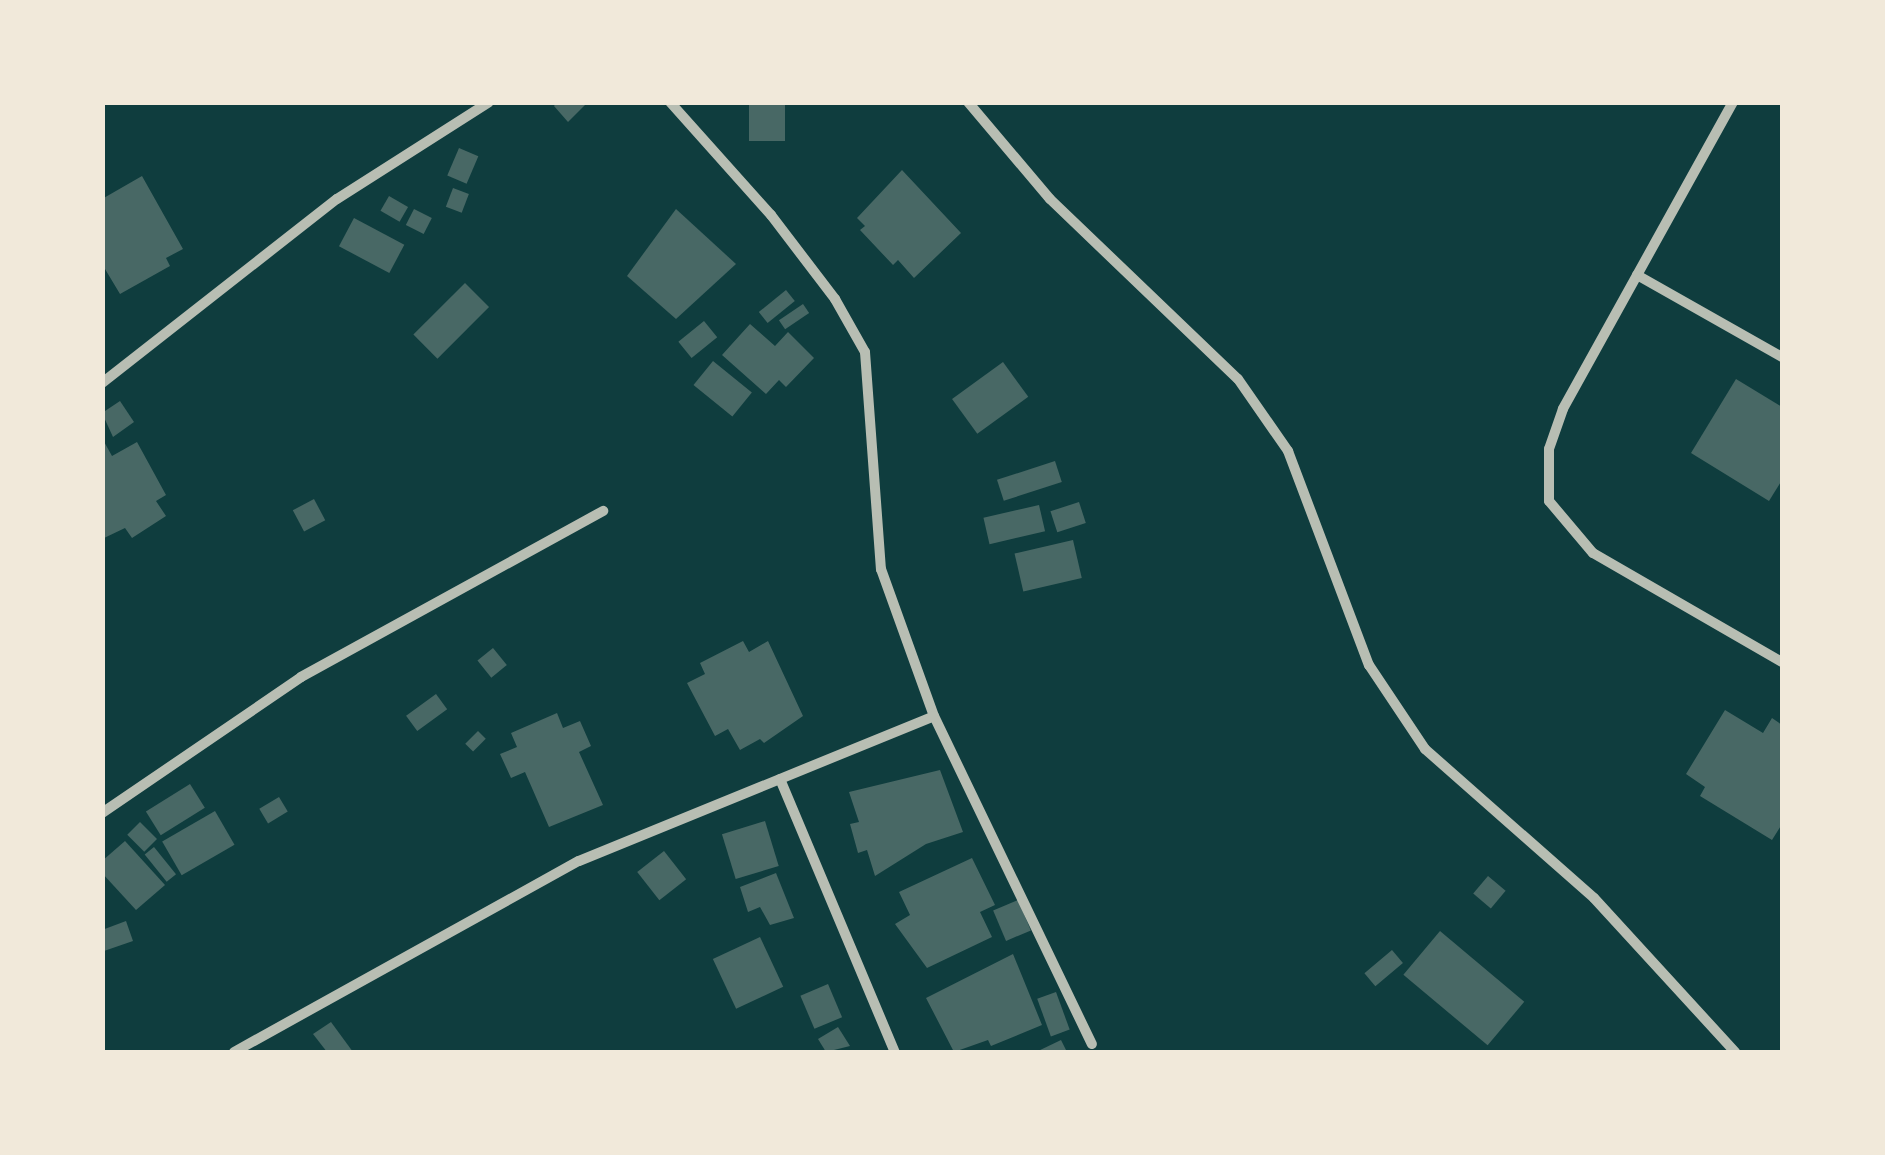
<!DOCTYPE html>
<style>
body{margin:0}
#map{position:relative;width:1885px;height:1155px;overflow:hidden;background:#0f3d3e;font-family:"Roboto Condensed",sans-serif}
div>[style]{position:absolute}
.building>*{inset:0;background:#486865;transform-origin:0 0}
.minor>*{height:10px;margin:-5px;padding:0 5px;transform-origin:5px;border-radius:5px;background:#b8beb3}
span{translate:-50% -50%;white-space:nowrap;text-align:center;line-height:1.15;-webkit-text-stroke:10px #f1e9da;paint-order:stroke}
.frame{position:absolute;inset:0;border:105px solid #f1e9da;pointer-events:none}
</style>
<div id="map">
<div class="building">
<div style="clip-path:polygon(557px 102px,588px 102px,568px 122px,554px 106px)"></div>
<div style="left:749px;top:102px;width:36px;height:39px"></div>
<div style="left:459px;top:148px;width:21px;height:30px;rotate:23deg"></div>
<div style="clip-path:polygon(902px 170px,961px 233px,914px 278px,898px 260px,893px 265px,860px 230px,865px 226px,857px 218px)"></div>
<div style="clip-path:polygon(142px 176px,183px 249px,166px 258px,170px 266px,120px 294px,102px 264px,102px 199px)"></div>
<div style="left:453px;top:188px;width:17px;height:20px;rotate:21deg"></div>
<div style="left:389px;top:196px;width:22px;height:17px;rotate:30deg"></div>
<div style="left:414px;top:209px;width:20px;height:18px;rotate:27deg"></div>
<div style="clip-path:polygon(676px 209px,736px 264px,676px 319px,627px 276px)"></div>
<div style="left:354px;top:218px;width:57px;height:32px;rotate:28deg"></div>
<div style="left:465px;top:283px;width:34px;height:73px;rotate:45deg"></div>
<div style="left:786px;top:290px;width:14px;height:35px;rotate:51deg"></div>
<div style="left:803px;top:304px;width:11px;height:29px;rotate:56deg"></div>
<div style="left:704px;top:321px;width:21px;height:33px;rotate:51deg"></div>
<div style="clip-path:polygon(750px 324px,775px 346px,788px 332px,814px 358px,786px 387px,779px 380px,766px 394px,722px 355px)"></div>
<div style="left:713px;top:361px;width:50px;height:31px;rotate:39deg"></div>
<div style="left:1003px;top:362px;width:43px;height:63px;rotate:54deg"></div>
<div style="clip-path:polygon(1736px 379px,1782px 407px,1782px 480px,1769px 501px,1691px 453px)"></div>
<div style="clip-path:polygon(120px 401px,134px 422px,113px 437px,102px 413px)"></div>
<div style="clip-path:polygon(102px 438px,112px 456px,137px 442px,166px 495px,156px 501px,166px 516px,132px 538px,125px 528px,102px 539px)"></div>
<div style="left:1055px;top:461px;width:22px;height:61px;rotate:72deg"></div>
<div style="left:314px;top:499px;width:24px;height:24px;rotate:62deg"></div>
<div style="left:1079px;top:502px;width:22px;height:30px;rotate:72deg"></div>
<div style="left:1039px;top:505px;width:27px;height:57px;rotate:77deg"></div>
<div style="left:1073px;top:540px;width:39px;height:60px;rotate:77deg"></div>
<div style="clip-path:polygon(743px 641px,749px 652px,768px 641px,803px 716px,764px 743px,760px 739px,740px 750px,728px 729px,715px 736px,687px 683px,705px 674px,700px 663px)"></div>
<div style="left:493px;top:648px;width:22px;height:20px;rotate:51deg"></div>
<div style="left:436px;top:694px;width:19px;height:37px;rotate:54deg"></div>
<div style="clip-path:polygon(1725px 710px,1763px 733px,1772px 718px,1782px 725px,1782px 824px,1772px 840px,1700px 796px,1705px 787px,1686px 774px)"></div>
<div style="clip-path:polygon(557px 713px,563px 728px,580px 721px,591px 746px,579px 752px,603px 805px,549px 827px,525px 772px,511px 778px,500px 754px,517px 747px,511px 733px)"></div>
<div style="left:478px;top:731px;width:11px;height:18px;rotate:45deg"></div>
<div style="clip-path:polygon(940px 770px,963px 832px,926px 844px,875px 876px,867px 850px,858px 853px,850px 824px,859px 822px,849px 792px)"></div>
<div style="left:190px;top:784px;width:28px;height:52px;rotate:58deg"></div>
<div style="left:279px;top:797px;width:17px;height:23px;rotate:59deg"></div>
<div style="left:215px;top:811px;width:39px;height:61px;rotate:60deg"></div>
<div style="left:765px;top:821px;width:47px;height:45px;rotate:73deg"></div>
<div style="left:140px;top:822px;width:24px;height:18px;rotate:45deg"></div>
<div style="clip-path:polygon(125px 841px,165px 885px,136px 910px,102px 873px,102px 861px)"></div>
<div style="left:154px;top:847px;width:35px;height:12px;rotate:51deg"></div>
<div style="left:664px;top:851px;width:36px;height:34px;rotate:52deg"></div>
<div style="clip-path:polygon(972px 858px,995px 905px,980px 912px,992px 937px,927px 968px,895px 924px,910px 915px,899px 892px)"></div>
<div style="clip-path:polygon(776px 873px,794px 918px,770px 925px,760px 907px,748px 912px,740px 887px)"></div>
<div style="left:1488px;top:876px;width:23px;height:23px;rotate:40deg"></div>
<div style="left:1018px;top:900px;width:33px;height:27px;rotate:67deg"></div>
<div style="clip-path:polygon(126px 921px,133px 941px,104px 951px,102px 930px)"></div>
<div style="left:1440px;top:931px;width:110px;height:57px;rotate:40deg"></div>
<div style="left:760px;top:937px;width:55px;height:52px;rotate:65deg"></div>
<div style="left:1392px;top:950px;width:17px;height:36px;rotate:50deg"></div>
<div style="clip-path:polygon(1013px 954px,1042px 1025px,991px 1046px,988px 1040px,954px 1052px,926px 998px)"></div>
<div style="left:828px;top:984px;width:36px;height:30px;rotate:67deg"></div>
<div style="left:1056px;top:992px;width:40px;height:20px;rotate:70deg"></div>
<div style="clip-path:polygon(331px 1022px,353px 1052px,327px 1052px,313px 1034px)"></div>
<div style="clip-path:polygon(838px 1027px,850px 1046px,826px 1052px,818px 1039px)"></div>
<div style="clip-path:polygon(1061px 1040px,1067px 1052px,1036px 1052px)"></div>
</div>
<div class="minor">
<div style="left:670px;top:102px;width:152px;rotate:48.2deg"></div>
<div style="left:771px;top:215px;width:106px;rotate:52.7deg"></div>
<div style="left:835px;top:299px;width:61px;rotate:60.5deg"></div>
<div style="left:865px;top:352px;width:218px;rotate:85.8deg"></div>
<div style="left:881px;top:569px;width:156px;rotate:70.2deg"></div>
<div style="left:934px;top:716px;width:364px;rotate:64.3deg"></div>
<div style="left:968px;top:102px;width:127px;rotate:49.8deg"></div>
<div style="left:1050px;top:199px;width:260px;rotate:43.8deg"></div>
<div style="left:1238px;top:379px;width:88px;rotate:55.2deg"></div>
<div style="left:1288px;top:451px;width:229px;rotate:69.3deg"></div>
<div style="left:1369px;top:665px;width:101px;rotate:56.3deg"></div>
<div style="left:1425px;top:749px;width:225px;rotate:41.4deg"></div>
<div style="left:1594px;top:898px;width:209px;rotate:47.5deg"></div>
<div style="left:1733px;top:102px;width:351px;rotate:119deg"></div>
<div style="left:1563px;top:409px;width:42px;rotate:109.3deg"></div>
<div style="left:1549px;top:449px;width:52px;rotate:90deg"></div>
<div style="left:1549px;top:501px;width:68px;rotate:49.8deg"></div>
<div style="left:1593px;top:553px;width:218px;rotate:30deg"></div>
<div style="left:1637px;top:275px;width:167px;rotate:29.5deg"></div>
<div style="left:102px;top:383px;width:298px;rotate:-38.1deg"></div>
<div style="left:337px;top:199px;width:180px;rotate:-32.5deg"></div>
<div style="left:780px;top:779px;width:296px;rotate:67.2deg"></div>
<div style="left:102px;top:813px;width:241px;rotate:-34.3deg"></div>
<div style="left:301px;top:677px;width:345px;rotate:-28.8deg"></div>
<div style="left:234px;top:1052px;width:394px;rotate:-29deg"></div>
<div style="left:579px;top:861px;width:383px;rotate:-22.2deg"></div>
</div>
<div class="frame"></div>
</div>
